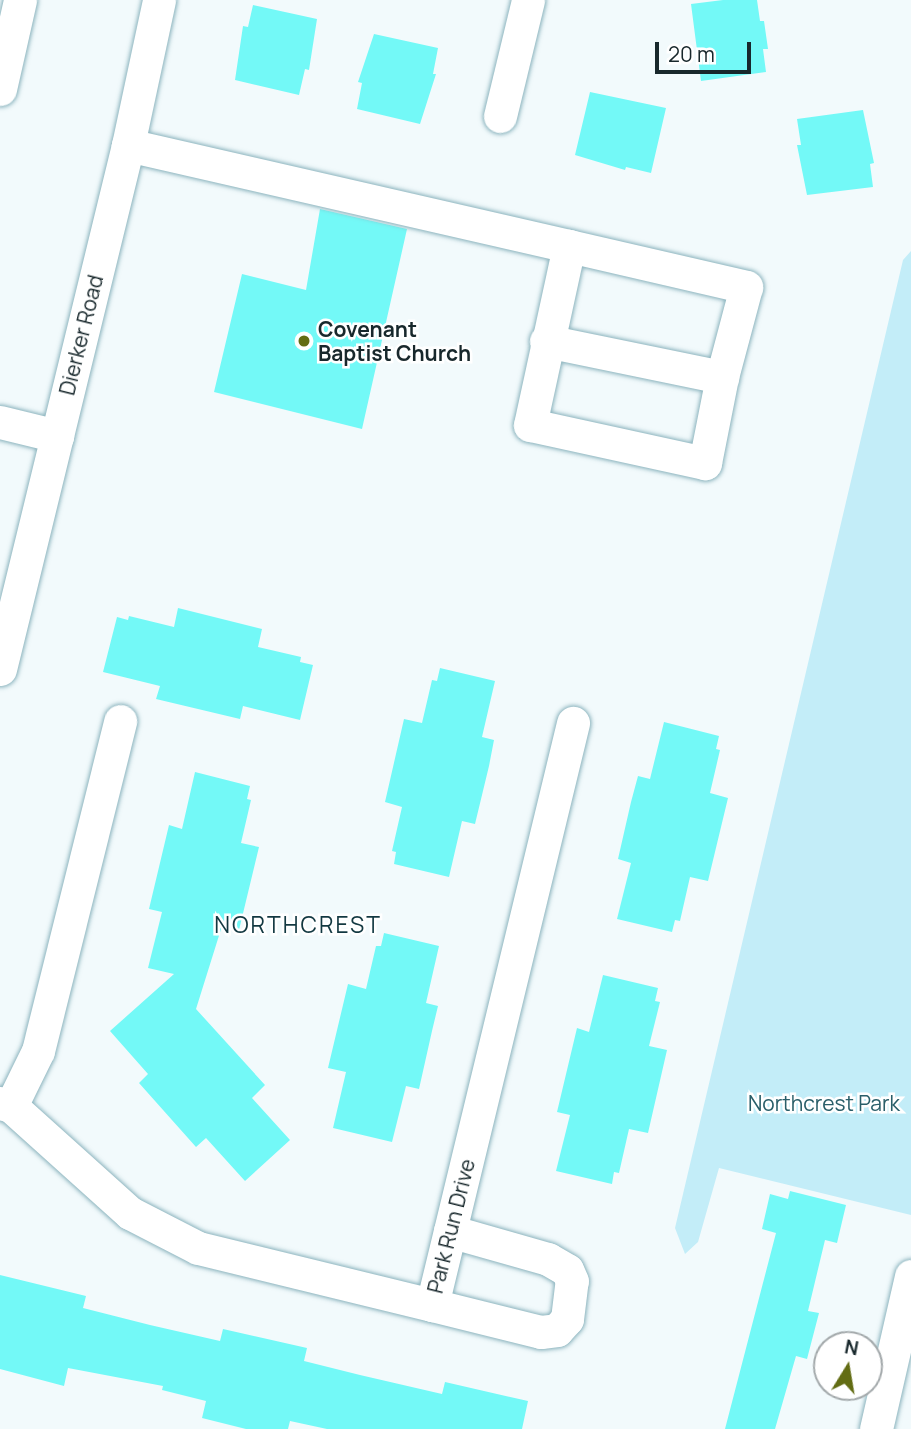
<!DOCTYPE html>
<style>
body{margin:0}
#map{position:relative;width:911px;height:1429px;overflow:hidden;background:#f2fafc;font-family:Manrope,sans-serif}
div>[style]{position:absolute}
.green>*{inset:0;background:#c3edf8}
.building>*{inset:0;background:#73f9f7}
.roads{filter:drop-shadow(0 0 2px #8cb4be) drop-shadow(0 0 2px #8cb4be)}
.minor>*{height:33px;margin:-16.5px;padding:0 16.5px;transform-origin:16.5px;border-radius:16.5px;background:#fff}
.dots>*{width:19px;height:19px;translate:-50% -50%;box-sizing:border-box;border:4px solid #fff;border-radius:50%}
span{translate:-50% -50%;white-space:nowrap;text-align:center;line-height:1.15;-webkit-text-stroke:5px #fff;paint-order:stroke}
.poi-label{font-size:21px;color:#18282c;font-weight:700}
.left{translate:0 -50%;text-align:left}
.street-label{font-size:21px;color:#18282c}
.park-label{font-size:21px;color:#295e69}
.neighbourhood-label{font-size:23px;color:#123841;letter-spacing:2px}
.north{position:absolute;left:813px;top:1331px;width:70px;height:70px;box-sizing:border-box;background:#fff;border:2px solid #a3a9ab;border-radius:50%;rotate:11deg;font-size:19px;font-weight:700;line-height:28px;text-align:center;color:#18282c}
.north::after{content:'';display:block;margin:auto;width:24px;height:32px;background:#626c13;clip-path:polygon(50% 0,100% 100%,50% 72%,0 100%)}
.scale{position:absolute;left:655px;top:42px;width:96px;height:32px;box-sizing:border-box;border:4px solid #18282c;border-top:0;padding-left:9px;font-size:21px;line-height:24px;white-space:nowrap;color:#18282c;-webkit-text-stroke:5px #fff;paint-order:stroke}
</style>
<div id="map">
<div class="green">
<div style="clip-path:polygon(911px 251px,911px 1215px,719px 1168px,698px 1242px,685px 1254px,675px 1228px,903px 260px)"></div>
</div>
<div class="building">
<div style="clip-path:polygon(723px 0,757px 0,760px 21px,764px 21px,768px 49px,763px 49px,766px 72px,701px 81px,691px 4px)"></div>
<div style="clip-path:polygon(253px 5px,317px 19px,309px 70px,305px 69px,299px 95px,235px 80px,243px 26px,248px 27px)"></div>
<div style="clip-path:polygon(374px 34px,438px 48px,433px 74px,436px 74px,420px 124px,357px 109px,362px 83px,358px 82px)"></div>
<div style="clip-path:polygon(590px 92px,666px 108px,651px 173px,626px 167px,625px 170px,575px 155px)"></div>
<div style="clip-path:polygon(863px 110px,874px 163px,870px 164px,873px 187px,807px 195px,797px 145px,801px 145px,797px 119px)"></div>
<div style="clip-path:polygon(320px 209px,407px 229px,362px 429px,214px 392px,242px 274px,306px 290px)"></div>
<div style="clip-path:polygon(178px 608px,262px 629px,258px 647px,301px 657px,300px 662px,313px 665px,300px 720px,243px 706px,240px 719px,156px 699px,160px 686px,103px 672px,117px 617px,128px 620px,129px 616px,174px 627px)"></div>
<div style="clip-path:polygon(440px 668px,495px 681px,482px 737px,494px 740px,489px 766px,475px 824px,462px 821px,449px 877px,394px 864px,396px 852px,392px 851px,402px 807px,385px 802px,404px 719px,422px 723px,432px 680px,437px 681px)"></div>
<div style="clip-path:polygon(664px 722px,719px 736px,716px 749px,720px 750px,710px 793px,728px 798px,708px 881px,690px 877px,680px 921px,675px 920px,672px 932px,617px 919px,631px 863px,618px 859px,631px 802px,638px 776px,650px 779px)"></div>
<div style="clip-path:polygon(195px 772px,250px 786px,247px 799px,251px 800px,241px 843px,259px 847px,239px 930px,222px 926px,196px 1009px,265px 1085px,252px 1098px,290px 1140px,245px 1181px,206px 1138px,196px 1147px,139px 1083px,148px 1074px,110px 1031px,174px 974px,148px 968px,162px 912px,149px 909px,169px 825px,182px 829px)"></div>
<div style="clip-path:polygon(384px 933px,439px 946px,426px 1003px,438px 1006px,432px 1031px,419px 1089px,406px 1086px,392px 1142px,333px 1128px,346px 1072px,328px 1068px,348px 984px,366px 989px,376px 946px,381px 946px)"></div>
<div style="clip-path:polygon(603px 975px,658px 988px,655px 1001px,660px 1002px,649px 1046px,667px 1050px,648px 1133px,629px 1129px,619px 1173px,614px 1172px,612px 1184px,556px 1171px,570px 1115px,557px 1112px,577px 1028px,589px 1032px)"></div>
<div style="clip-path:polygon(790px 1191px,846px 1205px,837px 1243px,825px 1240px,808px 1311px,819px 1313px,807px 1359px,796px 1356px,775px 1429px,725px 1429px,776px 1233px,762px 1229px,770px 1194px,788px 1199px)"></div>
<div style="clip-path:polygon(0 1275px,86px 1296px,83px 1308px,150px 1325px,220px 1341px,223px 1329px,307px 1348px,304px 1361px,360px 1375px,442px 1394px,445px 1382px,528px 1401px,522px 1429px,327px 1429px,290px 1421px,288px 1429px,246px 1429px,202px 1418px,206px 1401px,162px 1390px,163px 1386px,68px 1368px,64px 1386px,0 1369px)"></div>
</div>
<div class="roads">
<div class="minor">
<div style="left:0;top:89px;width:91px;rotate:-77.3deg"></div>
<div style="left:500px;top:116px;width:119px;rotate:-76.4deg"></div>
<div style="left:128px;top:145px;width:452px;rotate:12.9deg"></div>
<div style="left:569px;top:246px;width:182px;rotate:13deg"></div>
<div style="left:746px;top:287px;width:93px;rotate:104.9deg"></div>
<div style="left:722px;top:377px;width:88px;rotate:101.2deg"></div>
<div style="left:705px;top:463px;width:179px;rotate:-167.7deg"></div>
<div style="left:530px;top:425px;width:183px;rotate:-77.7deg"></div>
<div style="left:546px;top:341px;width:180px;rotate:11.6deg"></div>
<div style="left:0;top:422px;width:59px;rotate:13.8deg"></div>
<div style="left:0;top:669px;width:539px;rotate:-76.27deg"></div>
<div style="left:128px;top:145px;width:148px;rotate:-77.9deg"></div>
<div style="left:0;top:1103px;width:11px;rotate:15deg"></div>
<div style="left:11px;top:1106px;width:160px;rotate:42deg"></div>
<div style="left:130px;top:1213px;width:76px;rotate:27.2deg"></div>
<div style="left:198px;top:1248px;width:241px;rotate:13.7deg"></div>
<div style="left:432px;top:1305px;width:599px;rotate:-76.38deg"></div>
<div style="left:11px;top:1106px;width:61px;rotate:-63.9deg"></div>
<div style="left:38px;top:1051px;width:340px;rotate:-76deg"></div>
<div style="left:432px;top:1305px;width:112px;rotate:13.9deg"></div>
<div style="left:541px;top:1332px;width:16px;rotate:-7deg"></div>
<div style="left:557px;top:1330px;width:15px;rotate:-48deg"></div>
<div style="left:567px;top:1319px;width:38px;rotate:-83deg"></div>
<div style="left:572px;top:1281px;width:12px;rotate:-114deg"></div>
<div style="left:567px;top:1270px;width:22px;rotate:-150deg"></div>
<div style="left:548px;top:1259px;width:102px;rotate:-164.1deg"></div>
<div style="left:876px;top:1429px;width:157px;rotate:-77.1deg"></div>
</div>
</div>
<div class="dots">
<div style="left:304px;top:341px;background:#626c13"></div>
</div>
<div class="poi-label">
<span class="left" style="left:318px;top:341px">Covenant<br>Baptist Church</span>
</div>
<div class="street-label">
<span style="left:81px;top:335px;rotate:-76deg">Dierker Road</span>
<span style="left:451px;top:1226px;rotate:-76deg">Park Run Drive</span>
</div>
<div class="park-label">
<span style="left:824px;top:1103px">Northcrest Park</span>
</div>
<div class="neighbourhood-label">
<span style="left:298px;top:924px">NORTHCREST</span>
</div>
<div class="north">N</div>
<div class="scale">20 m</div>
</div>
